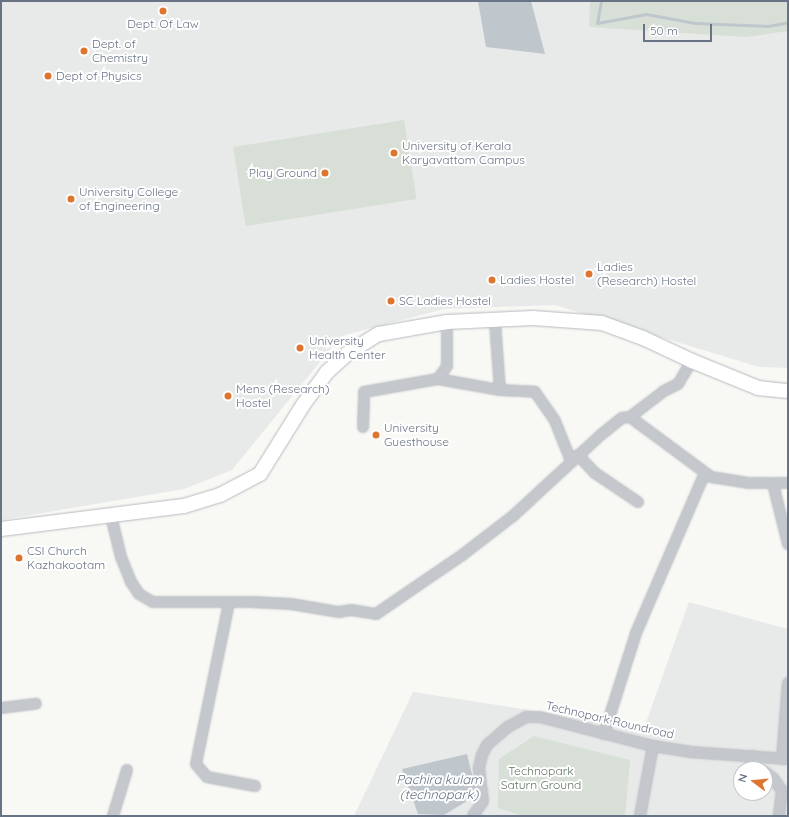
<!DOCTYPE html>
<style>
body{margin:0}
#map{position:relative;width:789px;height:817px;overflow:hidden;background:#f8f8f5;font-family:Quicksand,sans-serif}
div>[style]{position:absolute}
.built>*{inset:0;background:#e8e9e9}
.green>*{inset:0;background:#d8dfd7;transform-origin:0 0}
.water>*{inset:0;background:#bfc7cd}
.stream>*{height:3px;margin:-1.5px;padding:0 1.5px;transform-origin:1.5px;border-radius:1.5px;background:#bfc7cd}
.roads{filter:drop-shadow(0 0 1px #b6babf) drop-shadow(0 0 1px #b6babf)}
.street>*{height:10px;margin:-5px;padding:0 5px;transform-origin:5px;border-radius:5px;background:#c4c7cb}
.secondary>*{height:14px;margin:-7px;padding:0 7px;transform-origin:7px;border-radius:7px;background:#fff}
.dots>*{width:11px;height:11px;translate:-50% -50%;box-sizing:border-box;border:2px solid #fff;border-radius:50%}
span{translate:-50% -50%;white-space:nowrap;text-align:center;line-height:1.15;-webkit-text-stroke:4px #fff;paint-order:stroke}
.poi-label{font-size:12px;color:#687385}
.left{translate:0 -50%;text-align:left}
.right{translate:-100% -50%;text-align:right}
.street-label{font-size:12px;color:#687385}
.park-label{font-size:12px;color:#637863}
.water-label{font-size:13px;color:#637481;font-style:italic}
.frame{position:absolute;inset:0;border:2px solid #687385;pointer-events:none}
.north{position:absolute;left:733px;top:761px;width:40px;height:40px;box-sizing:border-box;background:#fff;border:1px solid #c3c7ce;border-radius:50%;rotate:286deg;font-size:11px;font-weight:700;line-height:16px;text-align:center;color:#687385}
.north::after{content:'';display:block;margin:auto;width:14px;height:18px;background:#de752f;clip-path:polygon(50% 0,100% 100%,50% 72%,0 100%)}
.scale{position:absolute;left:643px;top:24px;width:69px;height:18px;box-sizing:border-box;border:2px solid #687385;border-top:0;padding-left:5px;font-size:12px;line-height:14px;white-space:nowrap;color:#687385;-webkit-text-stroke:3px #fff;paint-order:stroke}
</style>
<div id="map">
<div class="built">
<div style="clip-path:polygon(1px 1px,788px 1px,788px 368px,759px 367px,555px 305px,444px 309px,341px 336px,232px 470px,184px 489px,1px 520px)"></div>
<div style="clip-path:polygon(evenodd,689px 602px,788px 629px,788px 816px,354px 816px,413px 692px,644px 728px,689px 602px,741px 769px,765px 769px,765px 793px,741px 793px,741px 769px)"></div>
</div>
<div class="green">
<div style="clip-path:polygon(590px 1px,788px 1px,788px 31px,746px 37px,589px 27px)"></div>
<div style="left:404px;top:120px;width:80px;height:173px;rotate:81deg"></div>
<div style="clip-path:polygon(534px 736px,630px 760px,625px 816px,523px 816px,498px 808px,499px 759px)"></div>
</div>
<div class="water">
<div style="clip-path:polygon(478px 1px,531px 1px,545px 54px,486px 47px)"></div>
<div style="clip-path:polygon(467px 754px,477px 795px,444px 815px,418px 814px,402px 769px)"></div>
</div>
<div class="stream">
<div style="left:601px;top:1px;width:22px;rotate:100deg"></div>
<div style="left:597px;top:23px;width:50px;rotate:-10.4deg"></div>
<div style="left:646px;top:14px;width:50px;rotate:10.4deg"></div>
<div style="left:695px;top:23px;width:73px;rotate:2.4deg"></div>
<div style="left:768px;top:26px;width:20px;rotate:-11deg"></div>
</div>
<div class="roads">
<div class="street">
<div style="left:495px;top:321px;width:69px;rotate:85.9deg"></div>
<div style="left:438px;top:379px;width:63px;rotate:10.1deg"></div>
<div style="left:500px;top:390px;width:35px;rotate:3deg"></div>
<div style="left:535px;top:392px;width:35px;rotate:55deg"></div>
<div style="left:555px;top:421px;width:43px;rotate:68.2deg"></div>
<div style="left:630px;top:417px;width:101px;rotate:36.5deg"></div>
<div style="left:711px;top:477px;width:36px;rotate:9deg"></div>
<div style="left:747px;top:483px;width:41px"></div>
<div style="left:363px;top:427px;width:35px;rotate:-88deg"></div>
<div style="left:364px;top:392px;width:75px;rotate:-10deg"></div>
<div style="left:438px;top:379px;width:16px;rotate:-55deg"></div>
<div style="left:447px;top:366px;width:44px;rotate:-90deg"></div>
<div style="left:578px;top:455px;width:25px;rotate:47deg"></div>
<div style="left:595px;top:473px;width:52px;rotate:34deg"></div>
<div style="left:773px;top:484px;width:62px;rotate:76deg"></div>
<div style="left:111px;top:516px;width:42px;rotate:76.3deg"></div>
<div style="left:121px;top:557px;width:27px;rotate:68deg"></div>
<div style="left:131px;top:582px;width:14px;rotate:56deg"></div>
<div style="left:139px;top:594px;width:16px;rotate:30deg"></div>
<div style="left:153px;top:602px;width:99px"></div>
<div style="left:252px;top:602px;width:39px;rotate:3deg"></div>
<div style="left:291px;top:604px;width:49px;rotate:9.5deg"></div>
<div style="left:339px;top:612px;width:12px;rotate:-9deg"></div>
<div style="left:351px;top:610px;width:25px;rotate:9deg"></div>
<div style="left:376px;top:614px;width:103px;rotate:-34.3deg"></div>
<div style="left:461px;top:556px;width:66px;rotate:-37.6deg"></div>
<div style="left:513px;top:516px;width:121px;rotate:-42.7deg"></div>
<div style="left:602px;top:434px;width:26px;rotate:-39deg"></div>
<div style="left:622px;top:418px;width:8px;rotate:-7deg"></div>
<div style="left:630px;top:417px;width:43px;rotate:-37.4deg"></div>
<div style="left:664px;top:391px;width:16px;rotate:-27deg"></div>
<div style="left:678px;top:384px;width:27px;rotate:-59deg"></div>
<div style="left:229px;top:603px;width:164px;rotate:101.6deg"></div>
<div style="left:196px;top:764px;width:17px;rotate:50deg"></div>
<div style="left:207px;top:777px;width:49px;rotate:10.6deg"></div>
<div style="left:1px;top:708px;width:35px;rotate:-7deg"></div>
<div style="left:604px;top:734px;width:106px;rotate:-72.4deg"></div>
<div style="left:636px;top:633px;width:174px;rotate:-66.7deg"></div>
<div style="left:753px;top:756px;width:11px;rotate:100deg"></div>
<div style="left:751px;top:767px;width:5px;rotate:22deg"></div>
<div style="left:782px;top:759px;width:76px;rotate:-85.5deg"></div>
<div style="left:765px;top:772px;width:11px;rotate:38deg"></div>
<div style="left:774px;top:779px;width:14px;rotate:56deg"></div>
<div style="left:782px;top:791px;width:25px;rotate:97deg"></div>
<div style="left:113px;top:816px;width:48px;rotate:-73.1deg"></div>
<div style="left:473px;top:816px;width:18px;rotate:-56deg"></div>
<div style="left:483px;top:801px;width:33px;rotate:-97deg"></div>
<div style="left:479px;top:768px;width:13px;rotate:-77deg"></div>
<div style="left:482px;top:755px;width:11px;rotate:-63deg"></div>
<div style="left:487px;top:745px;width:28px;rotate:-41deg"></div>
<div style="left:508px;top:727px;width:21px;rotate:-29deg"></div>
<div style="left:526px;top:717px;width:14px"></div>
<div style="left:540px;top:717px;width:117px;rotate:14.4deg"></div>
<div style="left:653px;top:746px;width:37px;rotate:9deg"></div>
<div style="left:690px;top:752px;width:98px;rotate:4.1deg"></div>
<div style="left:640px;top:816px;width:71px;rotate:-79.5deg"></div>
</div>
<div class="secondary">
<div style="left:1px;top:529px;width:184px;rotate:-7.2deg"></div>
<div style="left:184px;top:506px;width:38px;rotate:-17deg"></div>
<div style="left:220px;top:495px;width:45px;rotate:-27.7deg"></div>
<div style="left:260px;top:474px;width:81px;rotate:-58.1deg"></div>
<div style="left:303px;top:405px;width:41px;rotate:-54deg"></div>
<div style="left:327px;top:372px;width:28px;rotate:-42deg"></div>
<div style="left:348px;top:353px;width:36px;rotate:-32deg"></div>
<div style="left:379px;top:334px;width:69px;rotate:-10deg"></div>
<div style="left:447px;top:322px;width:86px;rotate:-2.7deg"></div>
<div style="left:533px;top:318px;width:69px;rotate:4.1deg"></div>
<div style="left:602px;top:323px;width:44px;rotate:20.1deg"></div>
<div style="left:643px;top:338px;width:54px;rotate:25.1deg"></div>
<div style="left:692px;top:361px;width:71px;rotate:22.2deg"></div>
<div style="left:758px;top:388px;width:30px;rotate:6deg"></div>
</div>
</div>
<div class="dots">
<div style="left:163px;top:11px;background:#de752f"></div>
<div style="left:84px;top:51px;background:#de752f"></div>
<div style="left:48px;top:76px;background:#de752f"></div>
<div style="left:394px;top:153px;background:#de752f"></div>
<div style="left:325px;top:173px;background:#de752f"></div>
<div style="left:71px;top:199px;background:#de752f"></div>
<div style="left:589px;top:274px;background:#de752f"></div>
<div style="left:492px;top:280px;background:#de752f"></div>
<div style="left:391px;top:301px;background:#de752f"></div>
<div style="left:300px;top:348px;background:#de752f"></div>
<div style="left:228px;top:396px;background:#de752f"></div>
<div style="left:376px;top:435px;background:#de752f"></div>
<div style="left:19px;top:558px;background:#de752f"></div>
</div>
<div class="poi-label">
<span style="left:163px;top:24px">Dept. Of Law</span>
<span class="left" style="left:92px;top:51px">Dept. of<br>Chemistry</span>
<span class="left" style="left:56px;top:76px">Dept of Physics</span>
<span class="left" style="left:402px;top:153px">University of Kerala<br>Karyavattom Campus</span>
<span class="right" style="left:317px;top:173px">Play Ground</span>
<span class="left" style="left:79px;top:199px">University College<br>of Engineering</span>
<span class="left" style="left:597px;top:274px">Ladies<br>(Research) Hostel</span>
<span class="left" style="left:500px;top:280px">Ladies Hostel</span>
<span class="left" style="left:399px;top:301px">SC Ladies Hostel</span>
<span class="left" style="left:309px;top:348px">University<br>Health Center</span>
<span class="left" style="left:236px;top:396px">Mens (Research)<br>Hostel</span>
<span class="left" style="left:384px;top:435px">University<br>Guesthouse</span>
<span class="left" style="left:27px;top:558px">CSI Church<br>Kazhakootam</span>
</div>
<div class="street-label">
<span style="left:610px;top:720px;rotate:13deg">Technopark Roundroad</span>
</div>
<div class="park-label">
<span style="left:541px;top:778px">Technopark<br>Saturn Ground</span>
</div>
<div class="water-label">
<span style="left:439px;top:787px">Pachira kulam<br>(technopark)</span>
</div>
<div class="frame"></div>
<div class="north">N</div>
<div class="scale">50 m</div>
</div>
